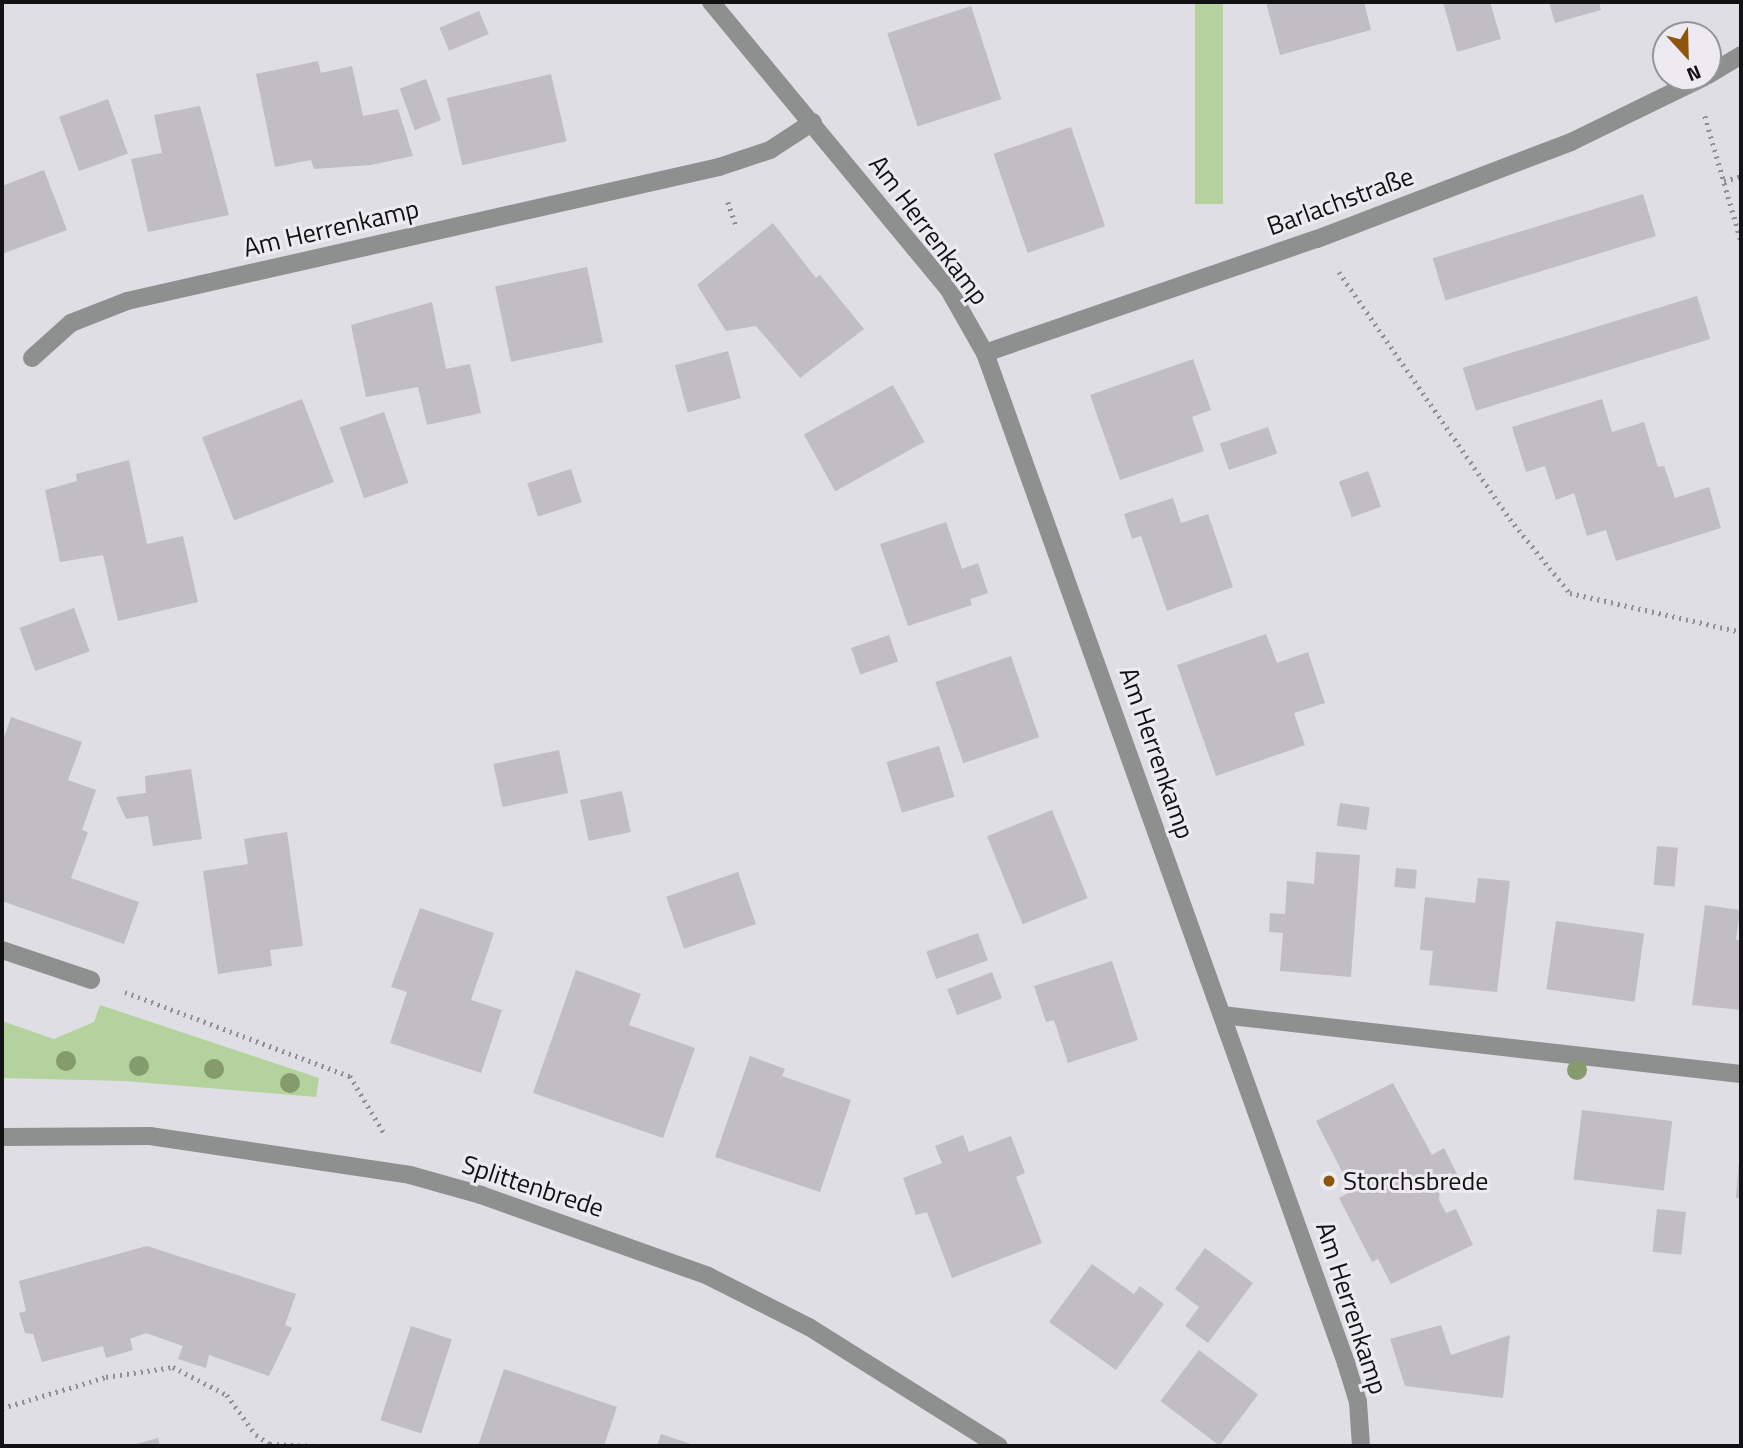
<!DOCTYPE html>
<meta charset="utf-8">
<style>
body{margin:0}
#map{position:relative;width:1743px;height:1448px;overflow:hidden;background:#dfdee4;font-family:"Titillium Web",sans-serif}
div>[style]{position:absolute}
.green>*{inset:0;background:#b3d29e;transform-origin:0 0}
.building>*{inset:0;background:#c0bec4;transform-origin:0 0}
.path>*{height:4.5px;margin-top:-2.25px;transform-origin:0;background:repeating-linear-gradient(90deg,#908f94 0 2px,transparent 0 7px)}
.minor>*{height:18px;margin:-9px;padding:0 9px;transform-origin:9px;border-radius:9px;background:#8d908f}
.trees>*{width:20px;height:20px;margin:-10px;border-radius:50%;background:#849b6b}
.dots>*{width:19px;height:19px;translate:-50% -50%;box-sizing:border-box;border:4px solid #edebf1;border-radius:50%}
span{translate:-50% -50%;white-space:nowrap;text-align:center;line-height:1.15;-webkit-text-stroke:6px #edebf1;paint-order:stroke}
.street-label{font-size:26px;color:#121113}
.poi-label{font-size:26px;color:#121113}
.left{translate:0 -50%;text-align:left}
.frame{position:absolute;inset:0;border:4px solid #121113;pointer-events:none}
.north{position:absolute;left:1652px;top:21px;width:70px;height:70px;box-sizing:border-box;background:#edebf1;border:2px solid #959498;border-radius:50%;rotate:158deg;font-size:19px;font-weight:700;line-height:28px;text-align:center;color:#121113}
.north::after{content:'';display:block;margin:auto;width:24px;height:32px;background:#8d550d;clip-path:polygon(50% 0,100% 100%,50% 72%,0 100%)}
</style>
<div id="map">
<div class="green">
<div style="left:1195px;top:2px;width:28px;height:202px"></div>
<div style="clip-path:polygon(100px 1005px,319px 1078px,316px 1097px,125px 1081px,2px 1078px,2px 1021px,54px 1039px,94px 1022px)"></div>
</div>
<div class="building">
<div style="clip-path:polygon(1266px 2px,1364px 2px,1371px 30px,1280px 55px)"></div>
<div style="clip-path:polygon(1443px 2px,1490px 2px,1501px 39px,1457px 52px)"></div>
<div style="clip-path:polygon(1549px 2px,1599px 2px,1601px 10px,1555px 23px)"></div>
<div style="left:971px;top:6px;width:98px;height:88px;rotate:72deg"></div>
<div style="left:479px;top:11px;width:25px;height:43px;rotate:67deg"></div>
<div style="clip-path:polygon(318px 61px,321px 73px,352px 66px,363px 116px,398px 109px,413px 156px,371px 165px,314px 169px,311px 160px,275px 167px,256px 74px)"></div>
<div style="left:551px;top:74px;width:69px;height:107px;rotate:77deg"></div>
<div style="left:426px;top:79px;width:44px;height:28px;rotate:70deg"></div>
<div style="left:108px;top:99px;width:58px;height:52px;rotate:70deg"></div>
<div style="clip-path:polygon(200px 106px,229px 215px,148px 232px,131px 159px,162px 153px,154px 115px)"></div>
<div style="left:1071px;top:127px;width:105px;height:82px;rotate:71deg"></div>
<div style="clip-path:polygon(44px 170px,67px 230px,2px 254px,2px 186px)"></div>
<div style="left:1643px;top:194px;width:44px;height:220px;rotate:73deg"></div>
<div style="clip-path:polygon(773px 223px,816px 278px,820px 275px,864px 329px,800px 378px,756px 326px,726px 331px,697px 285px)"></div>
<div style="left:587px;top:267px;width:77px;height:94px;rotate:78deg"></div>
<div style="left:1697px;top:296px;width:45px;height:245px;rotate:73deg"></div>
<div style="clip-path:polygon(432px 302px,446px 369px,470px 364px,481px 413px,427px 425px,418px 387px,366px 397px,351px 325px)"></div>
<div style="left:728px;top:351px;width:49px;height:55px;rotate:75deg"></div>
<div style="clip-path:polygon(1193px 359px,1211px 410px,1192px 417px,1204px 451px,1120px 480px,1090px 395px)"></div>
<div style="left:893px;top:385px;width:65px;height:102px;rotate:61deg"></div>
<div style="left:302px;top:399px;width:89px;height:107px;rotate:69deg"></div>
<div style="clip-path:polygon(1602px 399px,1612px 432px,1644px 422px,1658px 467px,1664px 466px,1675px 498px,1709px 487px,1721px 528px,1616px 561px,1606px 530px,1587px 536px,1574px 493px,1556px 500px,1545px 466px,1526px 472px,1512px 427px)"></div>
<div style="left:384px;top:412px;width:75px;height:47px;rotate:71deg"></div>
<div style="left:1268px;top:427px;width:28px;height:51px;rotate:71deg"></div>
<div style="clip-path:polygon(129px 460px,147px 544px,183px 536px,198px 602px,118px 621px,103px 555px,60px 562px,45px 490px,77px 481px,76px 474px)"></div>
<div style="left:571px;top:469px;width:35px;height:46px;rotate:72deg"></div>
<div style="left:1368px;top:471px;width:38px;height:31px;rotate:70deg"></div>
<div style="clip-path:polygon(1173px 498px,1181px 523px,1208px 514px,1233px 587px,1167px 611px,1141px 536px,1132px 539px,1124px 514px)"></div>
<div style="clip-path:polygon(946px 522px,962px 569px,978px 563px,988px 593px,970px 599px,972px 605px,908px 626px,880px 544px)"></div>
<div style="left:74px;top:608px;width:46px;height:58px;rotate:70deg"></div>
<div style="clip-path:polygon(1266px 634px,1277px 663px,1308px 652px,1325px 703px,1294px 713px,1305px 745px,1216px 776px,1177px 665px)"></div>
<div style="left:889px;top:635px;width:28px;height:40px;rotate:71deg"></div>
<div style="left:1011px;top:656px;width:86px;height:80px;rotate:71deg"></div>
<div style="clip-path:polygon(11px 717px,82px 742px,68px 780px,96px 790px,82px 830px,88px 832px,71px 878px,139px 902px,124px 944px,2px 901px,2px 743px)"></div>
<div style="left:939px;top:746px;width:53px;height:55px;rotate:73deg"></div>
<div style="left:559px;top:750px;width:44px;height:67px;rotate:78deg"></div>
<div style="clip-path:polygon(191px 769px,202px 839px,153px 846px,148px 816px,126px 819px,116px 797px,146px 793px,145px 776px)"></div>
<div style="left:622px;top:791px;width:42px;height:43px;rotate:78deg"></div>
<div style="left:1340px;top:803px;width:30px;height:23px;rotate:8deg"></div>
<div style="left:1052px;top:810px;width:95px;height:70px;rotate:68deg"></div>
<div style="clip-path:polygon(287px 832px,303px 946px,270px 950px,272px 966px,218px 974px,203px 871px,248px 864px,244px 839px)"></div>
<div style="left:1657px;top:846px;width:21px;height:39px;rotate:5deg"></div>
<div style="clip-path:polygon(1316px 852px,1360px 855px,1351px 977px,1280px 971px,1283px 933px,1269px 932px,1270px 913px,1285px 914px,1287px 881px,1314px 884px)"></div>
<div style="left:1396px;top:868px;width:21px;height:19px;rotate:5deg"></div>
<div style="left:738px;top:872px;width:55px;height:76px;rotate:71deg"></div>
<div style="clip-path:polygon(1478px 878px,1510px 881px,1497px 992px,1429px 985px,1433px 951px,1420px 950px,1425px 897px,1475px 903px)"></div>
<div style="clip-path:polygon(1705px 905px,1740px 910px,1736px 940px,1741px 940px,1741px 1010px,1692px 1005px)"></div>
<div style="clip-path:polygon(420px 908px,494px 933px,471px 1000px,502px 1010px,481px 1073px,390px 1043px,407px 992px,391px 987px)"></div>
<div style="left:1556px;top:921px;width:89px;height:69px;rotate:8deg"></div>
<div style="left:978px;top:933px;width:29px;height:55px;rotate:70deg"></div>
<div style="clip-path:polygon(1112px 961px,1138px 1040px,1068px 1063px,1054px 1020px,1046px 1022px,1034px 986px)"></div>
<div style="clip-path:polygon(576px 970px,641px 994px,629px 1025px,695px 1048px,663px 1138px,533px 1093px)"></div>
<div style="left:992px;top:972px;width:28px;height:48px;rotate:69deg"></div>
<div style="clip-path:polygon(750px 1056px,785px 1069px,782px 1076px,851px 1100px,820px 1192px,715px 1157px)"></div>
<div style="clip-path:polygon(1393px 1083px,1432px 1155px,1444px 1148px,1459px 1178px,1440px 1188px,1439px 1200px,1446px 1213px,1456px 1209px,1473px 1245px,1391px 1284px,1378px 1259px,1372px 1262px,1339px 1198px,1352px 1191px,1316px 1121px)"></div>
<div style="left:1582px;top:1110px;width:91px;height:70px;rotate:7deg"></div>
<div style="clip-path:polygon(963px 1135px,969px 1152px,1011px 1136px,1025px 1173px,1016px 1177px,1042px 1243px,952px 1278px,927px 1212px,916px 1215px,903px 1178px,942px 1163px,935px 1146px)"></div>
<div style="clip-path:polygon(1739px 1161px,1741px 1161px,1741px 1198px,1736px 1198px)"></div>
<div style="left:1657px;top:1209px;width:29px;height:43px;rotate:6deg"></div>
<div style="clip-path:polygon(147px 1246px,296px 1294px,285px 1325px,292px 1328px,269px 1376px,209px 1355px,206px 1368px,178px 1359px,183px 1346px,146px 1333px,130px 1339px,133px 1350px,106px 1358px,103px 1346px,42px 1362px,33px 1334px,25px 1333px,19px 1313px,26px 1311px,19px 1281px)"></div>
<div style="clip-path:polygon(1205px 1248px,1253px 1283px,1208px 1343px,1185px 1326px,1199px 1307px,1175px 1289px)"></div>
<div style="clip-path:polygon(1092px 1264px,1134px 1294px,1140px 1286px,1164px 1304px,1116px 1370px,1049px 1322px)"></div>
<div style="clip-path:polygon(1441px 1325px,1451px 1355px,1510px 1335px,1503px 1398px,1405px 1386px,1390px 1339px)"></div>
<div style="left:411px;top:1326px;width:43px;height:99px;rotate:18deg"></div>
<div style="left:1199px;top:1350px;width:74px;height:64px;rotate:37deg"></div>
<div style="clip-path:polygon(504px 1369px,617px 1407px,604px 1446px,478px 1446px)"></div>
<div style="clip-path:polygon(661px 1434px,697px 1446px,657px 1446px)"></div>
<div style="clip-path:polygon(158px 1438px,160px 1446px,132px 1446px,132px 1445px)"></div>
</div>
<div class="path">
<div style="left:1705px;top:116px;width:130px;rotate:73.9deg"></div>
<div style="left:1724px;top:181px;width:18px;rotate:-16deg"></div>
<div style="left:728px;top:202px;width:28px;rotate:71deg"></div>
<div style="left:1339px;top:272px;width:300px;rotate:55.3deg"></div>
<div style="left:1510px;top:519px;width:95px;rotate:51deg"></div>
<div style="left:1570px;top:593px;width:175px;rotate:12.8deg"></div>
<div style="left:125px;top:992px;width:240px;rotate:20.5deg"></div>
<div style="left:350px;top:1076px;width:66px;rotate:59.2deg"></div>
<div style="left:2px;top:1408px;width:109px;rotate:-16.6deg"></div>
<div style="left:106px;top:1377px;width:68px;rotate:-8.5deg"></div>
<div style="left:173px;top:1367px;width:61px;rotate:27.4deg"></div>
<div style="left:227px;top:1395px;width:49px;rotate:54.1deg"></div>
<div style="left:256px;top:1435px;width:17px;rotate:33deg"></div>
<div style="left:270px;top:1444px;width:46px;rotate:2.5deg"></div>
</div>
<div class="minor">
<div style="left:711px;top:2px;width:371px;rotate:50.4deg"></div>
<div style="left:948px;top:288px;width:75px;rotate:60.4deg"></div>
<div style="left:985px;top:353px;width:1073px;rotate:70.33deg"></div>
<div style="left:1346px;top:1363px;width:41px;rotate:72.9deg"></div>
<div style="left:1358px;top:1402px;width:44px;rotate:86.1deg"></div>
<div style="left:1708px;top:75px;width:39px;rotate:-31deg"></div>
<div style="left:985px;top:353px;width:351px;rotate:-19deg"></div>
<div style="left:1317px;top:239px;width:272px;rotate:-20.9deg"></div>
<div style="left:1571px;top:142px;width:148px;rotate:-26deg"></div>
<div style="left:32px;top:358px;width:52px;rotate:-41.9deg"></div>
<div style="left:71px;top:323px;width:60px;rotate:-21.4deg"></div>
<div style="left:127px;top:301px;width:607px;rotate:-12.75deg"></div>
<div style="left:719px;top:167px;width:54px;rotate:-18.4deg"></div>
<div style="left:770px;top:150px;width:51px;rotate:-33.1deg"></div>
<div style="left:2px;top:950px;width:94px;rotate:18.6deg"></div>
<div style="left:1222px;top:1015px;width:522px;rotate:6.49deg"></div>
<div style="left:2px;top:1137px;width:148px;rotate:-0.4deg"></div>
<div style="left:150px;top:1136px;width:263px;rotate:8.5deg"></div>
<div style="left:410px;top:1175px;width:74px;rotate:15.7deg"></div>
<div style="left:481px;top:1195px;width:241px;rotate:19.6deg"></div>
<div style="left:708px;top:1276px;width:113px;rotate:26.8deg"></div>
<div style="left:809px;top:1327px;width:224px;rotate:32.1deg"></div>
</div>
<div class="trees">
<div style="left:66px;top:1061px"></div>
<div style="left:139px;top:1066px"></div>
<div style="left:214px;top:1069px"></div>
<div style="left:1577px;top:1070px"></div>
<div style="left:290px;top:1083px"></div>
</div>
<div class="dots">
<div style="left:1329px;top:1181px;background:#8d550d"></div>
</div>
<div class="street-label">
<span style="left:1340px;top:201px;rotate:-20deg">Barlachstraße</span>
<span style="left:331px;top:228px;rotate:-13deg">Am Herrenkamp</span>
<span style="left:929px;top:230px;rotate:53deg">Am Herrenkamp</span>
<span style="left:1157px;top:753px;rotate:71deg">Am Herrenkamp</span>
<span style="left:533px;top:1186px;rotate:18deg">Splittenbrede</span>
<span style="left:1352px;top:1308px;rotate:72deg">Am Herrenkamp</span>
</div>
<div class="poi-label">
<span class="left" style="left:1343px;top:1181px">Storchsbrede</span>
</div>
<div class="frame"></div>
<div class="north">N</div>
</div>
